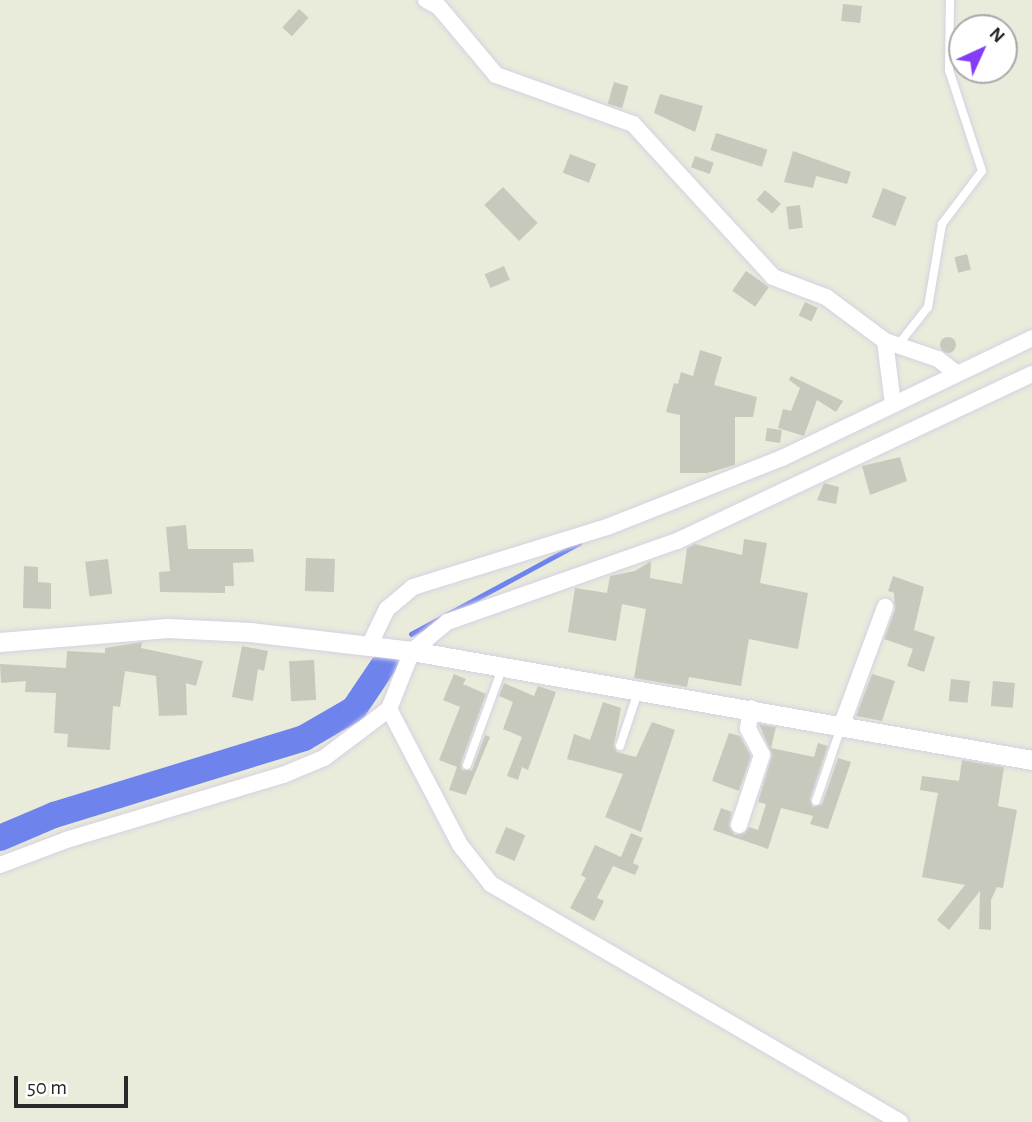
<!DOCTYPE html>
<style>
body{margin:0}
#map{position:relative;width:1032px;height:1122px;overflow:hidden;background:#e9ebdb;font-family:"Alegreya Sans",sans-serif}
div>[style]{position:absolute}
.stream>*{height:4.5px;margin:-2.25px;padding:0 2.25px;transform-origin:2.25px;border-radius:2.25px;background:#6e83ec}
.river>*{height:26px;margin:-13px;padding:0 13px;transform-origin:13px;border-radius:13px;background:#6e83ec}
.building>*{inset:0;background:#c7c9bd;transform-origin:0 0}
.round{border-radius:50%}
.roads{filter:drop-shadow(0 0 2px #d7d0e2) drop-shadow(0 0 2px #d7d0e2)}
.service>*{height:8px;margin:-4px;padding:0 4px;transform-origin:4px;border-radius:4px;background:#fff}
.minor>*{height:16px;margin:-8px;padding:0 8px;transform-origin:8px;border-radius:8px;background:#fff}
.tertiary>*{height:19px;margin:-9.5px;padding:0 9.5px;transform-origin:9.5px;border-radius:9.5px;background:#fff}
span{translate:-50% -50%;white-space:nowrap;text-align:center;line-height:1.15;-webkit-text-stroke:5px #fff;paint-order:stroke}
.north{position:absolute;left:948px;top:14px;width:70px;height:70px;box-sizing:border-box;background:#fff;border:2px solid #a9a9a9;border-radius:50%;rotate:45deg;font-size:19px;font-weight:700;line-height:28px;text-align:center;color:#292929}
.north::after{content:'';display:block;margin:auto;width:24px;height:32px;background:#843cf7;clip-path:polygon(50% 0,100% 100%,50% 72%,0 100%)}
.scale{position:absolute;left:14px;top:1076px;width:114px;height:32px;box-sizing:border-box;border:4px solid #292929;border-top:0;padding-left:9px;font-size:21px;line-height:24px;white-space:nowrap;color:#292929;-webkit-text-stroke:5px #fff;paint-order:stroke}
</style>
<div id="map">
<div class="stream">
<div style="left:411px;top:634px;width:191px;rotate:-28.4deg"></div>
</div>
<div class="river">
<div style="left:0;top:838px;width:59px;rotate:-23.1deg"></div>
<div style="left:54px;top:815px;width:262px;rotate:-17.1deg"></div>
<div style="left:304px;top:738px;width:58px;rotate:-30.1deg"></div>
<div style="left:354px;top:709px;width:59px;rotate:-56deg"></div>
</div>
<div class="building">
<div style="left:843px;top:4px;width:19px;height:17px;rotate:6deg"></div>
<div style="left:299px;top:9px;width:13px;height:25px;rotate:42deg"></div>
<div style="left:614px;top:82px;width:15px;height:23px;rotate:16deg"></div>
<div style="clip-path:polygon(660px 94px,703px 106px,695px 132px,654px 113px)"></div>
<div style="left:716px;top:133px;width:54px;height:18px;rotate:18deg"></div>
<div style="clip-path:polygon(793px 151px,851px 172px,847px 184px,816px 176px,813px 188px,784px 182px)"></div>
<div style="left:570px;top:154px;width:28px;height:20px;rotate:21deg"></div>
<div style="left:695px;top:156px;width:20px;height:12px;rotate:20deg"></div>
<div style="left:503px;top:187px;width:50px;height:26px;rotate:46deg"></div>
<div style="left:883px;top:188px;width:25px;height:31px;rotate:21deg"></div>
<div style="left:765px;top:190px;width:21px;height:13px;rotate:41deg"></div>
<div style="left:800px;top:205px;width:23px;height:14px;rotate:83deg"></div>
<div style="left:967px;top:254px;width:16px;height:13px;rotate:76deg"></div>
<div style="left:504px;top:266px;width:15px;height:21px;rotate:67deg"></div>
<div style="left:746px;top:271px;width:28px;height:24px;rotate:35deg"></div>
<div style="left:805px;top:302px;width:14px;height:15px;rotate:25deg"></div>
<div class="round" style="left:940px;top:337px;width:16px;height:16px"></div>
<div style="clip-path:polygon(700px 350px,722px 357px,714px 385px,757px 397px,753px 417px,735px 417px,735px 465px,707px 473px,680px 473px,680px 415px,666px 412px,674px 383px,678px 384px,681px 372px,693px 376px)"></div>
<div style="clip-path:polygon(791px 376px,843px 401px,836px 412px,817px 400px,804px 436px,778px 428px,783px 409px,791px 411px,800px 388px,789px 380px)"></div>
<div style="left:767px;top:428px;width:15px;height:13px;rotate:8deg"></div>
<div style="clip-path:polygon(900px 457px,907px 481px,870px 495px,862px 466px)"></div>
<div style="clip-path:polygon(824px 483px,839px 487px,836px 504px,817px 500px)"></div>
<div style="clip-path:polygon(186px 525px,188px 549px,253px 549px,254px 562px,233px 563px,234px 586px,225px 586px,225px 593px,160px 592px,159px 572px,170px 571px,166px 527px)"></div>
<div style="clip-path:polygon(744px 539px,767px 543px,760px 583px,808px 593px,798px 649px,749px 639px,741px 686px,689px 677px,687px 687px,634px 678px,646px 609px,622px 604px,616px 641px,568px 632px,575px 588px,607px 593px,610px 576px,635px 571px,651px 561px,650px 578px,682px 584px,687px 548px,695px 544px,742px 555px)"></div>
<div style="left:306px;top:558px;width:29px;height:33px;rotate:2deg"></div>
<div style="left:108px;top:559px;width:35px;height:23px;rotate:83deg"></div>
<div style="clip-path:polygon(24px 566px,38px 567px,38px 582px,51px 583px,51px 609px,23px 608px)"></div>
<div style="clip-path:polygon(893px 576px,924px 587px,914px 630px,935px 637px,924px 672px,907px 666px,913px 649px,884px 639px,895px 610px,894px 593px,888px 591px)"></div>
<div style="clip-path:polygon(142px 642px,141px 648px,203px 661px,196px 686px,186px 683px,187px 715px,159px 716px,156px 676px,125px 671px,120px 707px,113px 706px,110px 750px,67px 747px,68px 734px,54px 733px,56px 693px,25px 692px,26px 681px,1px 683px,0 664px,66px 668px,67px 651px,105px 653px,105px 648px)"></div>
<div style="clip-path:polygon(242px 646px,268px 651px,264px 671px,258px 669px,253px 701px,232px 697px)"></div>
<div style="left:314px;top:660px;width:40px;height:25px;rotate:87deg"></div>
<div style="clip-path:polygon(454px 674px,466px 679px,463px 684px,486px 694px,461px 763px,462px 770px,472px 770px,485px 735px,490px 737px,466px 795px,449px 790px,457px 767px,439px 760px,460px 707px,443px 700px)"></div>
<div style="clip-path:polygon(872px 674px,895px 681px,882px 721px,856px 716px)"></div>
<div style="left:951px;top:679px;width:19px;height:22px;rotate:6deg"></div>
<div style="left:993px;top:681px;width:22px;height:25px;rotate:5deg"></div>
<div style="clip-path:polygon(504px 683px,534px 696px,538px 686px,556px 692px,528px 770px,522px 767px,518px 780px,507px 776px,522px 737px,503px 729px,513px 702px,499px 696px)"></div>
<div style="clip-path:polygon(603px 702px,621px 708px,614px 745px,617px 752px,636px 757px,652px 722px,675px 730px,641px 832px,605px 817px,623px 774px,567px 759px,574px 734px,590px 740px)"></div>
<div style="clip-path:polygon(759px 724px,776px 727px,771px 748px,814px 757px,818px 743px,828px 746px,810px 799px,813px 807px,822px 804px,838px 758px,851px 762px,828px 829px,810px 824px,813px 816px,781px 808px,768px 849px,713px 830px,721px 808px,732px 812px,729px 826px,735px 835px,745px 833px,749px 827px,758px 830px,766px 804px,758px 802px,772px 755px)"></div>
<div style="clip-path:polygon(729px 733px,740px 736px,751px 756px,739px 791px,712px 781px)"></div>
<div style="clip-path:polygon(962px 760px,1004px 767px,998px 806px,1017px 810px,1003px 888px,997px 887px,991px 900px,991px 930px,979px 929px,980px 891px,949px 930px,937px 920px,965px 885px,922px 877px,938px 793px,920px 790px,922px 776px,959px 781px)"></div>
<div style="left:506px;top:827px;width:21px;height:28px;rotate:23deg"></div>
<div style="clip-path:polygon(631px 833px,643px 838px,633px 863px,639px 866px,635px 875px,613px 866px,597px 898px,604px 901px,594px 921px,570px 908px,586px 878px,581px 875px,595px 845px,621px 857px)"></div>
</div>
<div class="roads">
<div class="service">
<div style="left:898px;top:345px;width:48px;rotate:-51.7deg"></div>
<div style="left:928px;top:307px;width:84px;rotate:-80.4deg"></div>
<div style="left:942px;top:224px;width:66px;rotate:-53deg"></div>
<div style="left:982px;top:171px;width:106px;rotate:-108.1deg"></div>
<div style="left:949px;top:70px;width:70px;rotate:-89.2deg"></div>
<div style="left:620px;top:746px;width:57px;rotate:-71.6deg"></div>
<div style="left:467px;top:765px;width:102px;rotate:-70deg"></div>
<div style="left:816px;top:801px;width:78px;rotate:-71.3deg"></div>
</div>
<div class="minor">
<div style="left:426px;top:0;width:15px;rotate:28deg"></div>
<div style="left:439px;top:7px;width:89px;rotate:50deg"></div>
<div style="left:496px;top:75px;width:145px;rotate:19.7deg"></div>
<div style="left:633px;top:124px;width:207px;rotate:47.5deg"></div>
<div style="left:773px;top:277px;width:57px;rotate:20.7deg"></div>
<div style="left:826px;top:297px;width:74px;rotate:36.7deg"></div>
<div style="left:885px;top:341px;width:56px;rotate:18.8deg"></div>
<div style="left:938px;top:359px;width:23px;rotate:38deg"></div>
<div style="left:885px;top:341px;width:64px;rotate:82.8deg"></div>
<div style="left:369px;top:646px;width:41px;rotate:-64.1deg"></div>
<div style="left:387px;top:609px;width:34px;rotate:-40deg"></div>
<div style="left:413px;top:587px;width:203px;rotate:-17.2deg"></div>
<div style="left:607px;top:527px;width:188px;rotate:-21.5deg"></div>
<div style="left:782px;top:458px;width:277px;rotate:-25.6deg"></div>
<div style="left:389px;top:709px;width:153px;rotate:62.4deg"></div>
<div style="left:460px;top:845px;width:50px;rotate:51.5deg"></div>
<div style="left:491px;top:884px;width:473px;rotate:30.2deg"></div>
<div style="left:842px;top:724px;width:125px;rotate:-69.8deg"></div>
<div style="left:739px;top:825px;width:74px;rotate:-71.8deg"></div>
<div style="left:762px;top:755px;width:30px;rotate:-118deg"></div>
<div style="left:748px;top:729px;width:21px;rotate:-82deg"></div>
<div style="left:0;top:865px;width:71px;rotate:-20.7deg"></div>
<div style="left:66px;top:840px;width:227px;rotate:-16.7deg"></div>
<div style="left:283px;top:775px;width:44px;rotate:-22.5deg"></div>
<div style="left:324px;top:758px;width:81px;rotate:-37deg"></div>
<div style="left:389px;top:709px;width:62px;rotate:-68.4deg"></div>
<div style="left:412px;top:651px;width:45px;rotate:-39.6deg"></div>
<div style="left:447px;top:622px;width:244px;rotate:-19.4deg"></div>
<div style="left:677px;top:541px;width:392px;rotate:-25.2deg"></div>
</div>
<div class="tertiary">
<div style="left:0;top:642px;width:168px;rotate:-4.8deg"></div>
<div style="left:167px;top:628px;width:83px;rotate:2.8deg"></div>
<div style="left:250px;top:632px;width:163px;rotate:6.7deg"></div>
<div style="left:412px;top:651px;width:630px;rotate:9.97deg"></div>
</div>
</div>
<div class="north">N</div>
<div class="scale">50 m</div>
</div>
